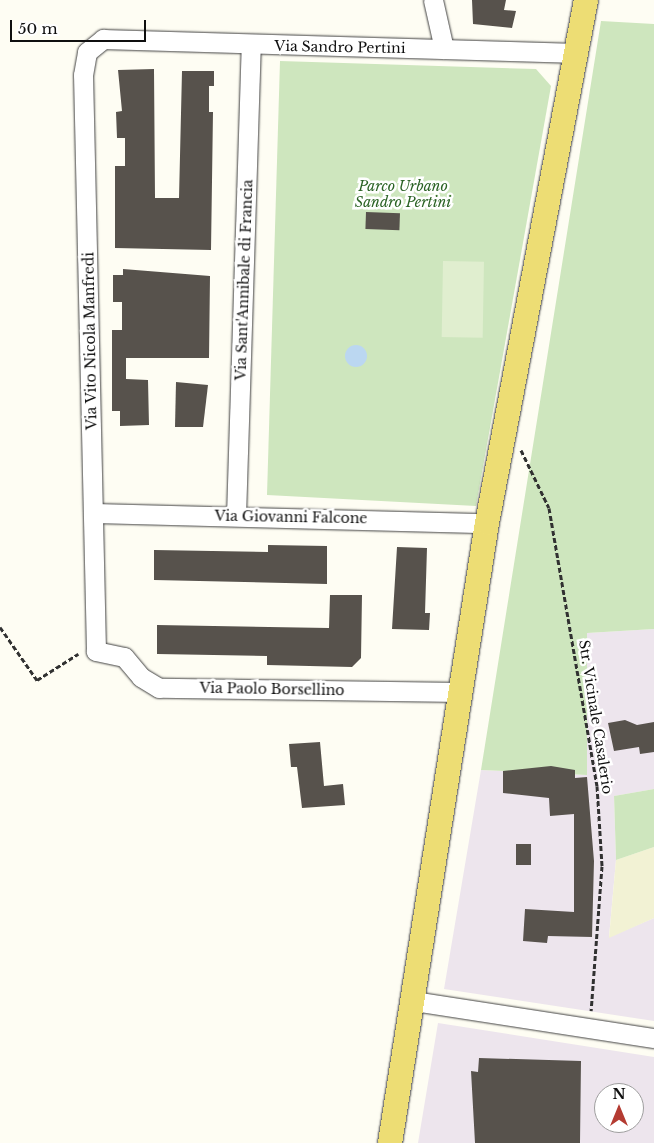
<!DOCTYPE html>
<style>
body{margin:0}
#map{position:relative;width:654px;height:1143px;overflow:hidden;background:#fefdf3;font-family:"Libre Baskerville",serif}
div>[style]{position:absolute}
.industrial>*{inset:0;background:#ede5ed}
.farmland>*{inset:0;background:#f2f2d4}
.green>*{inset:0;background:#cee6be}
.pitch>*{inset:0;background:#e0eecf;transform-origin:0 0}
.water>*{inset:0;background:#bbd7f1}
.round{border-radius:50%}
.building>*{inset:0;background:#57524c;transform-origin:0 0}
.path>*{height:3px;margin-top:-1.5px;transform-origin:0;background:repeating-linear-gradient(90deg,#313131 0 5px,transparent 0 7.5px)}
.roads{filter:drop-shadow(0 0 1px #424242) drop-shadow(0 0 1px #424242)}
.minor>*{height:19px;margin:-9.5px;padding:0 9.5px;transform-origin:9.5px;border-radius:9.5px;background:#fff}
.major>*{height:24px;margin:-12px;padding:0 12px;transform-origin:12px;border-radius:12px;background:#eddd74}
span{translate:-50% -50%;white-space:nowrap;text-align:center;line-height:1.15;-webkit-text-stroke:5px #fff;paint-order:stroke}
.street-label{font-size:14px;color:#0f0f0f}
.park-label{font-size:14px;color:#2a6224;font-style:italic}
.north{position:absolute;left:594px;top:1083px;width:50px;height:50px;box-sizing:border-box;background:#fff;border:1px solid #9f9f9f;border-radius:50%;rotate:0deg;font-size:14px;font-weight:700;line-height:20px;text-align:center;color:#0f0f0f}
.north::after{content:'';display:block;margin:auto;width:18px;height:22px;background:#b43b32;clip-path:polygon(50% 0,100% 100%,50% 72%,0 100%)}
.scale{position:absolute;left:10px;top:20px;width:136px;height:22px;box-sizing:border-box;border:2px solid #0f0f0f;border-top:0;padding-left:6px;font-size:15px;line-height:18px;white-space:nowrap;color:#0f0f0f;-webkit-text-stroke:4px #fff;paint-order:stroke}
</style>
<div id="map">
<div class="industrial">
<div style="clip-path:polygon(654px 629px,654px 789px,614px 796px,616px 860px,609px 937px,654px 918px,654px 1021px,444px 989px,481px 770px,586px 775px,587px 633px)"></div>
<div style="clip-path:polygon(evenodd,438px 1023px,654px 1057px,654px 1143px,418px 1143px,438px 1023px,604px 1093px,634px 1093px,634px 1123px,604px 1123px,604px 1093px)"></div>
</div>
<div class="farmland">
<div style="clip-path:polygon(654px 847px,654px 918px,609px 938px,616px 860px)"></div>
</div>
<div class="green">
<div style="clip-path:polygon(601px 21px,654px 24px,654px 629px,587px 633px,587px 775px,481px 770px)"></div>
<div style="clip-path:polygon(280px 61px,536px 69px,551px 86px,476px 506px,267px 495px)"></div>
<div style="clip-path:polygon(654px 789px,654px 847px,616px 860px,614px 796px)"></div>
</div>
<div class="pitch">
<div style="left:443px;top:261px;width:41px;height:76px;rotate:1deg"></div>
</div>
<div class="water">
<div class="round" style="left:345px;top:345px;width:22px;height:22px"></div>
</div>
<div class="building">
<div style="clip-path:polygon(472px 0,506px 0,504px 10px,516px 11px,512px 28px,473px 24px)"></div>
<div style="clip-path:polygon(154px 69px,155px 198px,179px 198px,182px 71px,214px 71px,214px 86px,209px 86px,209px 112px,213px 112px,211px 250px,115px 248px,115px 166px,125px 166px,125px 138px,117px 138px,116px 112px,122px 111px,118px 70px)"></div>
<div style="left:366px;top:212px;width:34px;height:17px;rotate:2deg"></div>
<div style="clip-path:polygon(123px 269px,210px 276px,209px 358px,126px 358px,126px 379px,148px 380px,149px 425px,120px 426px,120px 411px,112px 411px,112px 330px,122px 330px,122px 302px,113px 302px,113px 275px,123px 275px)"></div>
<div style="clip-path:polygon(176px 382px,208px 385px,203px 427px,175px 427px)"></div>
<div style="clip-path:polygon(268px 545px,327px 546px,327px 584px,154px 580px,154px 550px,268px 552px)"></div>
<div style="clip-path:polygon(397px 547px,427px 548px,425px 613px,430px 613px,429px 630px,392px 629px)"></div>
<div style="clip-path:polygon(330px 595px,362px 595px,361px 658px,352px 667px,267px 665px,267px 656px,157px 654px,157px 625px,329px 628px)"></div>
<div style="clip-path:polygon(625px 720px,637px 725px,654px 722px,654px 752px,640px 754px,639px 747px,614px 751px,608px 723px)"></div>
<div style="clip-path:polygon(320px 742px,324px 786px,343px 784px,345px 805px,302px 808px,297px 767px,291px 767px,289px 744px)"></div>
<div style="clip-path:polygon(551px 766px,575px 770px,575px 778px,587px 777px,594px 861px,592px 937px,548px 936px,547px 943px,523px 941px,525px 909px,574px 912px,574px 814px,550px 816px,549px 798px,503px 793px,503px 771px)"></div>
<div style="left:516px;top:844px;width:15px;height:21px"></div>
<div style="clip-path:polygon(479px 1058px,581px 1061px,580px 1143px,475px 1143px,471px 1071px,478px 1072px)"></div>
</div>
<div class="path">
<div style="left:521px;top:450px;width:64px;rotate:64.2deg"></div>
<div style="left:549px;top:508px;width:282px;rotate:80.2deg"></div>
<div style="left:597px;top:786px;width:80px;rotate:86.4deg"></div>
<div style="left:602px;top:866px;width:145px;rotate:94.3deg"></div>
<div style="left:0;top:627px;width:65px;rotate:55.1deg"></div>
<div style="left:37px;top:680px;width:49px;rotate:-32.4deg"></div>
</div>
<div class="roads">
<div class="minor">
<div style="left:433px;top:0;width:50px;rotate:77.3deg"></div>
<div style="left:94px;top:513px;width:393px;rotate:1.5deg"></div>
<div style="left:236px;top:516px;width:471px;rotate:-88.2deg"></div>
<div style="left:461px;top:692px;width:302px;rotate:-179.2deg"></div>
<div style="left:159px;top:688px;width:21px;rotate:-149deg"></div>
<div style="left:141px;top:677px;width:26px;rotate:-130deg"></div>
<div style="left:124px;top:657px;width:29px;rotate:-168deg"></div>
<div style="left:96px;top:651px;width:576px;rotate:-91.29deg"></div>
<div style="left:83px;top:75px;width:23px;rotate:-80deg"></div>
<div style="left:87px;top:52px;width:21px;rotate:-39deg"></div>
<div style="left:103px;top:39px;width:474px;rotate:1.7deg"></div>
<div style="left:414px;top:1001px;width:243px;rotate:8.8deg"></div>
</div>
<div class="major">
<div style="left:390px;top:1143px;width:628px;rotate:-81.11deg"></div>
<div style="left:487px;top:523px;width:532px;rotate:-79.28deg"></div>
</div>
</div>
<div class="street-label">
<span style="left:340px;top:47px;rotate:1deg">Via Sandro Pertini</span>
<span style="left:244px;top:280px;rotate:-88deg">Via Sant'Annibale di Francia</span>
<span style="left:90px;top:341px;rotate:-91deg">Via Vito Nicola Manfredi</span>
<span style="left:291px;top:517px;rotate:1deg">Via Giovanni Falcone</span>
<span style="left:272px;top:689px;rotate:1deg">Via Paolo Borsellino</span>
<span style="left:596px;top:717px;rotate:81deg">Str. Vicinale Casalerio</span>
</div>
<div class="park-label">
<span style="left:403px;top:194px">Parco Urbano<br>Sandro Pertini</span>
</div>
<div class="north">N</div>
<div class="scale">50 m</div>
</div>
